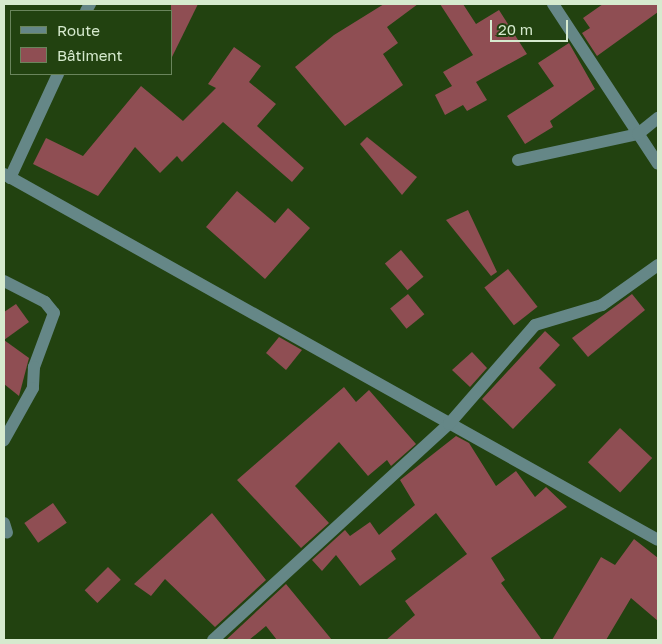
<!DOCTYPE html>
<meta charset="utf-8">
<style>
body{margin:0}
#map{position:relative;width:662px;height:644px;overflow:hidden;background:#224210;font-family:"Golos Text",sans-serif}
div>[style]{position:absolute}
.building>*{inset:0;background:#8f4e53;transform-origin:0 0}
.minor>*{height:12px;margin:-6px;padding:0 6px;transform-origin:6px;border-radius:6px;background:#658787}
span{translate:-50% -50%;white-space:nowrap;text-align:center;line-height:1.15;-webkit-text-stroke:4px #224210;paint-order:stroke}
.frame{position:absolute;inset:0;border:5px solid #d6eace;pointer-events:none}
.legend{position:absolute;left:10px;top:10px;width:162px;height:65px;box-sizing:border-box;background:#224210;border:1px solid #6a855c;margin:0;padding:6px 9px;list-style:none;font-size:15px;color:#d6eace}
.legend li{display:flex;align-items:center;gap:10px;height:25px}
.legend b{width:25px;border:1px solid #6a855c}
.scale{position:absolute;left:490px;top:20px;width:78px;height:22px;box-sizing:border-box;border:2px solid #d6eace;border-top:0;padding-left:6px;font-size:15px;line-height:18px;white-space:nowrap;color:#d6eace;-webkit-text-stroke:4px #224210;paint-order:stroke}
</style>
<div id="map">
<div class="building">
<div style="clip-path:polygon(171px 4px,198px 4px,171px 59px)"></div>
<div style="clip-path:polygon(384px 4px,418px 4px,387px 27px,398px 43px,383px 54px,403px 85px,345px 126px,295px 67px,334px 35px)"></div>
<div style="clip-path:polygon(440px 4px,463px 4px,476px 24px,499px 10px,527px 54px,476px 82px,487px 100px,467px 111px,463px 105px,445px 115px,435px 95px,452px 86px,443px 72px,473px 55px)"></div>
<div style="clip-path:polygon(603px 4px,658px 4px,658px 12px,597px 56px,582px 33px,590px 28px,583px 18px)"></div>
<div style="clip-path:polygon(569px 43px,595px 89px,550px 121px,553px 127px,525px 144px,507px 116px,554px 86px,538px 63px)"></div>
<div style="clip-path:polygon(234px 47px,261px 66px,249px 82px,276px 104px,257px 126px,304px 168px,292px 182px,223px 122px,182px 162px,177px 156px,160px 173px,135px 147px,98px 196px,33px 164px,46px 138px,83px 156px,141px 86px,183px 121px,216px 88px,208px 84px)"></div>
<div style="clip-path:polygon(367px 137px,417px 177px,402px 195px,360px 144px)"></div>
<div style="clip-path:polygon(237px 191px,275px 223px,288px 208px,310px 228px,265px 279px,206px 227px)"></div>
<div style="clip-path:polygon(468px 210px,497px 272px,491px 276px,446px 220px)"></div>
<div style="left:401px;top:250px;width:35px;height:21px;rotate:50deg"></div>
<div style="left:508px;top:269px;width:48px;height:30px;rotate:52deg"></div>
<div style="left:408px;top:294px;width:26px;height:23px;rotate:51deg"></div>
<div style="clip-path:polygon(632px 294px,645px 310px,588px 357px,572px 338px)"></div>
<div style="clip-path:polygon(16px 304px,29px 322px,4px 340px,4px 312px)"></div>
<div style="clip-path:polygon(545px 331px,560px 345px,539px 368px,556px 385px,513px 429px,482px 399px)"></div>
<div style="clip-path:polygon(279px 337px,302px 350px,286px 370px,266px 353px)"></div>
<div style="clip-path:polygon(4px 340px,29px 358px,19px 396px,4px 384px)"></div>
<div style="clip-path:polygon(472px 352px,487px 368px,470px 387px,452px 370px)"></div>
<div style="clip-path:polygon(344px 387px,356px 402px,369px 390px,416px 444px,391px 466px,387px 460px,368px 476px,339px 442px,295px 486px,329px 523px,301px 548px,237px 480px)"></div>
<div style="left:620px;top:428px;width:44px;height:47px;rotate:43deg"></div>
<div style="clip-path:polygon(456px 436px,469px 443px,496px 486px,516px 471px,535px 497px,546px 487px,567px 507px,491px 558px,505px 580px,501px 583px,542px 640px,386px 640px,415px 615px,405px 601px,467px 554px,436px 513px,391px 551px,396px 559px,360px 586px,336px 555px,322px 571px,312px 560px,345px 530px,350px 536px,370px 522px,379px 535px,415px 505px,400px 480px)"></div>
<div style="left:53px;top:503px;width:24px;height:35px;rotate:55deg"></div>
<div style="clip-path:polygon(212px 513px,266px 580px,215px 627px,165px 579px,151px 596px,134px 584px)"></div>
<div style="clip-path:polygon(634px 539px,658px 558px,658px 621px,631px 598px,606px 640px,552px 640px,601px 557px,615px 565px)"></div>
<div style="left:108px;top:567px;width:18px;height:33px;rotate:45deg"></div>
<div style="clip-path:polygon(286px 584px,332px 640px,277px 640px,266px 626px,249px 640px,227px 639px)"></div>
</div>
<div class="minor">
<div style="left:553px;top:4px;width:191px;rotate:56.7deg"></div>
<div style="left:86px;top:11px;width:8px;rotate:-60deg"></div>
<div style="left:518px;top:160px;width:123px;rotate:-12.2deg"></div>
<div style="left:638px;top:134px;width:26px;rotate:-39deg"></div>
<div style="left:4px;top:174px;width:749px;rotate:29.23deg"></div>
<div style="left:10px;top:178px;width:115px;rotate:-65.2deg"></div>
<div style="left:4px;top:281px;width:46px;rotate:27.1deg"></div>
<div style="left:45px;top:302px;width:14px;rotate:51deg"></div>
<div style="left:54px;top:313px;width:58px;rotate:110.3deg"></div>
<div style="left:34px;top:367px;width:21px;rotate:93deg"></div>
<div style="left:33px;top:388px;width:60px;rotate:119.1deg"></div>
<div style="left:4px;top:523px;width:10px;rotate:73deg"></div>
<div style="left:213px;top:640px;width:320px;rotate:-42.5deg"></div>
<div style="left:449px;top:424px;width:131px;rotate:-49deg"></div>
<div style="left:535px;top:325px;width:70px;rotate:-16.6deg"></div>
<div style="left:602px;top:305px;width:69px;rotate:-35.5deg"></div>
</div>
<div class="frame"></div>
<ul class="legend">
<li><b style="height:6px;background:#658787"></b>Route</li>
<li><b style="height:14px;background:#8f4e53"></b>Bâtiment</li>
</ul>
<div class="scale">20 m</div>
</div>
